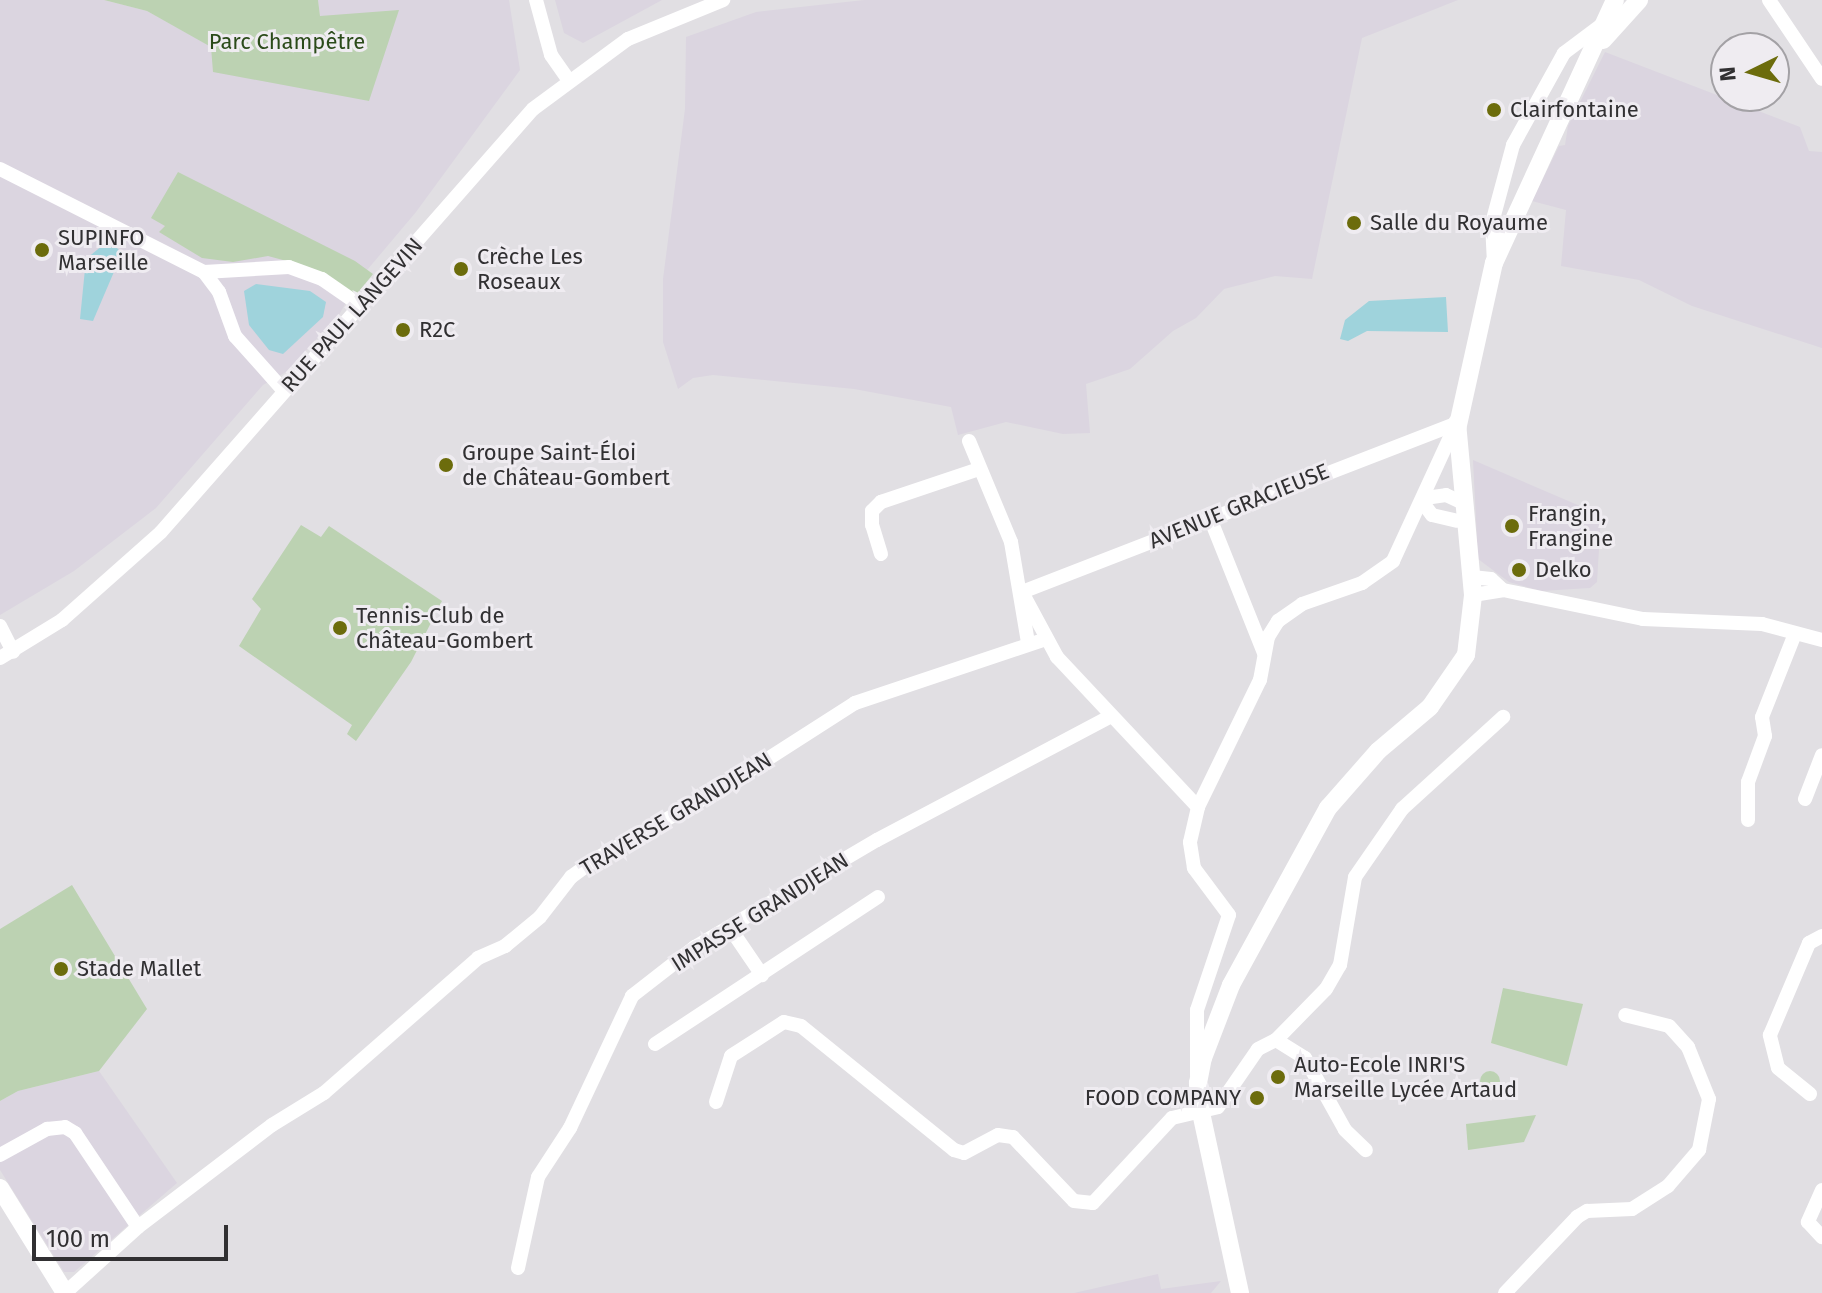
<!DOCTYPE html>
<meta charset="utf-8">
<style>
body{margin:0}
#map{position:relative;width:1822px;height:1293px;overflow:hidden;background:#e1dfe3;font-family:"Fira Sans",sans-serif}
div>[style]{position:absolute}
.built>*{inset:0;background:#dbd5e0}
.green>*{inset:0;background:#bcd2b2}
.round{border-radius:50%}
.water>*{inset:0;background:#9fd3dc}
.minor>*{height:14px;margin:-7px;padding:0 7px;transform-origin:7px;border-radius:7px;background:#fff}
.tertiary>*{height:18px;margin:-9px;padding:0 9px;transform-origin:9px;border-radius:9px;background:#fff}
.dots>*{width:22px;height:22px;translate:-50% -50%;box-sizing:border-box;border:4px solid #efecf1;border-radius:50%}
span{translate:-50% -50%;white-space:nowrap;text-align:center;line-height:1.15;-webkit-text-stroke:6px #efecf1;paint-order:stroke}
.park-label{font-size:22px;color:#2b4b1a}
.poi-label{font-size:22px;color:#313032}
.left{translate:0 -50%;text-align:left}
.right{translate:-100% -50%;text-align:right}
.street-label{font-size:22px;color:#313032}
.north{position:absolute;left:1710px;top:32px;width:80px;height:80px;box-sizing:border-box;background:#efecf1;border:2px solid #a3a1a5;border-radius:50%;rotate:265deg;font-size:22px;font-weight:700;line-height:32px;text-align:center;color:#313032}
.north::after{content:'';display:block;margin:auto;width:28px;height:36px;background:#6c6c0c;clip-path:polygon(50% 0,100% 100%,50% 72%,0 100%)}
.scale{position:absolute;left:32px;top:1225px;width:196px;height:36px;box-sizing:border-box;border:4px solid #313032;border-top:0;padding-left:10px;font-size:24px;line-height:28px;white-space:nowrap;color:#313032;-webkit-text-stroke:6px #efecf1;paint-order:stroke}
</style>
<div id="map">
<div class="built">
<div style="clip-path:polygon(0 0,104px 0,147px 11px,212px 47px,368px 101px,320px 16px,318px 0,509px 0,520px 70px,416px 212px,357px 282px,339px 315px,286px 372px,263px 385px,156px 508px,74px 571px,0 615px)"></div>
<div style="clip-path:polygon(555px 0,662px 0,583px 43px,564px 33px)"></div>
<div style="clip-path:polygon(864px 0,1458px 0,1362px 38px,1312px 279px,1275px 276px,1224px 289px,1196px 318px,1173px 331px,1130px 369px,1086px 384px,1090px 433px,1063px 434px,1006px 422px,958px 435px,951px 407px,854px 389px,713px 375px,693px 378px,678px 389px,663px 342px,663px 279px,685px 109px,686px 37px,756px 12px)"></div>
<div style="clip-path:polygon(1605px 52px,1800px 127px,1809px 151px,1822px 152px,1822px 348px,1692px 306px,1639px 280px,1561px 266px,1566px 210px,1532px 201px,1559px 146px,1565px 145px,1568px 126px)"></div>
<div style="clip-path:polygon(1473px 460px,1601px 515px,1597px 582px,1590px 588px,1541px 591px,1509px 582px,1478px 559px)"></div>
<div style="clip-path:polygon(99px 1071px,177px 1183px,74px 1272px,64px 1272px,0 1170px,0 1101px,18px 1091px)"></div>
<div style="clip-path:polygon(1158px 1274px,1161px 1289px,1221px 1281px,1211px 1293px,1074px 1293px)"></div>
</div>
<div class="green">
<div style="clip-path:polygon(104px 0,318px 0,320px 16px,399px 10px,369px 101px,213px 72px,211px 47px,147px 11px)"></div>
<div style="clip-path:polygon(178px 172px,355px 261px,373px 274px,356px 295px,294px 263px,268px 256px,233px 262px,202px 258px,159px 232px,165px 226px,151px 218px)"></div>
<div style="clip-path:polygon(301px 525px,321px 537px,329px 526px,442px 601px,411px 662px,356px 741px,347px 734px,352px 725px,239px 646px,261px 609px,252px 599px)"></div>
<div style="clip-path:polygon(72px 885px,147px 1009px,99px 1071px,18px 1091px,0 1101px,0 929px)"></div>
<div style="clip-path:polygon(1503px 988px,1583px 1004px,1567px 1066px,1491px 1043px)"></div>
<div class="round" style="left:1480px;top:1071px;width:20px;height:20px"></div>
<div style="clip-path:polygon(1536px 1115px,1524px 1142px,1468px 1150px,1466px 1124px)"></div>
</div>
<div class="water">
<div style="clip-path:polygon(109px 240px,122px 253px,93px 321px,80px 319px,86px 259px)"></div>
<div style="clip-path:polygon(256px 284px,310px 291px,326px 302px,323px 317px,283px 354px,269px 350px,249px 325px,244px 291px)"></div>
<div style="clip-path:polygon(1446px 297px,1448px 332px,1367px 331px,1348px 341px,1340px 339px,1345px 320px,1369px 301px)"></div>
</div>
<div class="minor">
<div style="left:536px;top:0;width:57px;rotate:74.7deg"></div>
<div style="left:551px;top:55px;width:29px;rotate:55deg"></div>
<div style="left:1769px;top:0;width:95px;rotate:56.1deg"></div>
<div style="left:0;top:169px;width:229px;rotate:26.8deg"></div>
<div style="left:204px;top:272px;width:25px;rotate:53deg"></div>
<div style="left:219px;top:292px;width:47px;rotate:70deg"></div>
<div style="left:235px;top:336px;width:74px;rotate:48.3deg"></div>
<div style="left:1494px;top:263px;width:40px;rotate:-92.9deg"></div>
<div style="left:1492px;top:223px;width:81px;rotate:-74.9deg"></div>
<div style="left:1513px;top:145px;width:105px;rotate:-61deg"></div>
<div style="left:1564px;top:53px;width:45px;rotate:-36.9deg"></div>
<div style="left:204px;top:272px;width:85px;rotate:-3.4deg"></div>
<div style="left:289px;top:267px;width:35px;rotate:20deg"></div>
<div style="left:322px;top:279px;width:47px;rotate:34.7deg"></div>
<div style="left:969px;top:441px;width:109px;rotate:67.4deg"></div>
<div style="left:1011px;top:542px;width:101px;rotate:80.4deg"></div>
<div style="left:1425px;top:498px;width:21px;rotate:-8deg"></div>
<div style="left:1446px;top:495px;width:21px;rotate:25deg"></div>
<div style="left:1423px;top:503px;width:15px;rotate:53deg"></div>
<div style="left:1432px;top:515px;width:26px;rotate:13deg"></div>
<div style="left:1210px;top:518px;width:145px;rotate:68.2deg"></div>
<div style="left:881px;top:554px;width:30px;rotate:-107deg"></div>
<div style="left:872px;top:525px;width:14px;rotate:-90deg"></div>
<div style="left:872px;top:511px;width:13px;rotate:-45deg"></div>
<div style="left:881px;top:502px;width:103px;rotate:-18.6deg"></div>
<div style="left:1472px;top:577px;width:19px;rotate:6deg"></div>
<div style="left:1491px;top:579px;width:16px;rotate:43deg"></div>
<div style="left:1022px;top:592px;width:467px;rotate:-21.2deg"></div>
<div style="left:1022px;top:592px;width:74px;rotate:61.7deg"></div>
<div style="left:1057px;top:657px;width:206px;rotate:46.8deg"></div>
<div style="left:1473px;top:595px;width:30px;rotate:-9deg"></div>
<div style="left:1503px;top:590px;width:143px;rotate:11.7deg"></div>
<div style="left:1643px;top:619px;width:119px;rotate:2.4deg"></div>
<div style="left:1762px;top:624px;width:62px;rotate:14.9deg"></div>
<div style="left:0;top:626px;width:29px;rotate:63deg"></div>
<div style="left:0;top:658px;width:73px;rotate:-31.5deg"></div>
<div style="left:62px;top:620px;width:132px;rotate:-41.6deg"></div>
<div style="left:161px;top:532px;width:563px;rotate:-48.67deg"></div>
<div style="left:533px;top:109px;width:118px;rotate:-36.4deg"></div>
<div style="left:628px;top:39px;width:103px;rotate:-22.3deg"></div>
<div style="left:1805px;top:799px;width:47px;rotate:-68.9deg"></div>
<div style="left:1748px;top:820px;width:38px;rotate:-90deg"></div>
<div style="left:1748px;top:782px;width:49px;rotate:-69.7deg"></div>
<div style="left:1765px;top:736px;width:19px;rotate:-99deg"></div>
<div style="left:1762px;top:717px;width:87px;rotate:-68.4deg"></div>
<div style="left:730px;top:928px;width:57px;rotate:55.8deg"></div>
<div style="left:1276px;top:1040px;width:71px;rotate:-45.6deg"></div>
<div style="left:1326px;top:989px;width:28px;rotate:-60deg"></div>
<div style="left:1340px;top:965px;width:89px;rotate:-80.3deg"></div>
<div style="left:1355px;top:877px;width:83px;rotate:-55.3deg"></div>
<div style="left:1402px;top:809px;width:137px;rotate:-42.3deg"></div>
<div style="left:655px;top:1044px;width:267px;rotate:-33.4deg"></div>
<div style="left:1197px;top:1075px;width:65px;rotate:-90deg"></div>
<div style="left:1197px;top:1010px;width:100px;rotate:-71.4deg"></div>
<div style="left:1229px;top:915px;width:59px;rotate:-126.7deg"></div>
<div style="left:1194px;top:868px;width:26px;rotate:-99deg"></div>
<div style="left:1190px;top:842px;width:36px;rotate:-77deg"></div>
<div style="left:1198px;top:807px;width:141px;rotate:-64deg"></div>
<div style="left:1260px;top:680px;width:44px;rotate:-79.5deg"></div>
<div style="left:1268px;top:637px;width:19px;rotate:-58deg"></div>
<div style="left:1278px;top:621px;width:29px;rotate:-35deg"></div>
<div style="left:1302px;top:604px;width:64px;rotate:-19.3deg"></div>
<div style="left:1362px;top:583px;width:38px;rotate:-35deg"></div>
<div style="left:1393px;top:561px;width:151px;rotate:-65.3deg"></div>
<div style="left:1810px;top:1094px;width:41px;rotate:-140.9deg"></div>
<div style="left:1778px;top:1068px;width:34px;rotate:-104deg"></div>
<div style="left:1770px;top:1035px;width:100px;rotate:-67deg"></div>
<div style="left:1809px;top:943px;width:15px;rotate:-28deg"></div>
<div style="left:716px;top:1102px;width:48px;rotate:-71.9deg"></div>
<div style="left:731px;top:1056px;width:63px;rotate:-32.7deg"></div>
<div style="left:784px;top:1022px;width:17px;rotate:13deg"></div>
<div style="left:801px;top:1026px;width:197px;rotate:39deg"></div>
<div style="left:954px;top:1150px;width:10px;rotate:17deg"></div>
<div style="left:964px;top:1153px;width:38px;rotate:-28deg"></div>
<div style="left:998px;top:1135px;width:15px;rotate:8deg"></div>
<div style="left:1013px;top:1137px;width:88px;rotate:46.4deg"></div>
<div style="left:1074px;top:1201px;width:19px;rotate:6deg"></div>
<div style="left:1093px;top:1203px;width:116px;rotate:-47.1deg"></div>
<div style="left:1172px;top:1118px;width:47px;rotate:-13.4deg"></div>
<div style="left:1218px;top:1107px;width:70px;rotate:-55.4deg"></div>
<div style="left:1258px;top:1049px;width:20px;rotate:-27deg"></div>
<div style="left:1276px;top:1040px;width:34px;rotate:32deg"></div>
<div style="left:1305px;top:1058px;width:82px;rotate:60.9deg"></div>
<div style="left:1345px;top:1130px;width:29px;rotate:44deg"></div>
<div style="left:0;top:1155px;width:54px;rotate:-29deg"></div>
<div style="left:47px;top:1129px;width:18px;rotate:-6deg"></div>
<div style="left:65px;top:1127px;width:12px;rotate:31deg"></div>
<div style="left:75px;top:1133px;width:113px;rotate:56.2deg"></div>
<div style="left:1822px;top:1190px;width:35px;rotate:114deg"></div>
<div style="left:1808px;top:1222px;width:21px;rotate:47deg"></div>
<div style="left:518px;top:1268px;width:93px;rotate:-77.6deg"></div>
<div style="left:538px;top:1177px;width:59px;rotate:-56.9deg"></div>
<div style="left:570px;top:1128px;width:146px;rotate:-64.8deg"></div>
<div style="left:632px;top:996px;width:80px;rotate:-37.9deg"></div>
<div style="left:695px;top:947px;width:211px;rotate:-30.5deg"></div>
<div style="left:877px;top:840px;width:265px;rotate:-27.9deg"></div>
<div style="left:65px;top:1293px;width:98px;rotate:-42.1deg"></div>
<div style="left:138px;top:1227px;width:168px;rotate:-37.3deg"></div>
<div style="left:272px;top:1125px;width:61px;rotate:-31.6deg"></div>
<div style="left:324px;top:1093px;width:205px;rotate:-41.2deg"></div>
<div style="left:478px;top:958px;width:30px;rotate:-24deg"></div>
<div style="left:505px;top:946px;width:45px;rotate:-39.6deg"></div>
<div style="left:540px;top:917px;width:51px;rotate:-52.2deg"></div>
<div style="left:571px;top:877px;width:32px;rotate:-36deg"></div>
<div style="left:597px;top:858px;width:142px;rotate:-29.1deg"></div>
<div style="left:721px;top:789px;width:159px;rotate:-32.7deg"></div>
<div style="left:855px;top:703px;width:198px;rotate:-18.5deg"></div>
<div style="left:1505px;top:1293px;width:105px;rotate:-46.5deg"></div>
<div style="left:1577px;top:1217px;width:12px;rotate:-31deg"></div>
<div style="left:1587px;top:1211px;width:45px;rotate:-2.5deg"></div>
<div style="left:1632px;top:1209px;width:43px;rotate:-32.6deg"></div>
<div style="left:1668px;top:1186px;width:48px;rotate:-49.3deg"></div>
<div style="left:1699px;top:1150px;width:52px;rotate:-78.9deg"></div>
<div style="left:1709px;top:1099px;width:56px;rotate:-112deg"></div>
<div style="left:1688px;top:1047px;width:28px;rotate:-132deg"></div>
<div style="left:1669px;top:1026px;width:45px;rotate:-166deg"></div>
</div>
<div class="tertiary">
<div style="left:1603px;top:40px;width:54px;rotate:-48deg"></div>
<div style="left:1456px;top:434px;width:175px;rotate:-77.5deg"></div>
<div style="left:1494px;top:263px;width:289px;rotate:-65.3deg"></div>
<div style="left:0;top:1188px;width:123px;rotate:58.2deg"></div>
<div style="left:1240px;top:1293px;width:184px;rotate:-102.2deg"></div>
<div style="left:1201px;top:1113px;width:30px;rotate:-96deg"></div>
<div style="left:1198px;top:1083px;width:25px;rotate:-79deg"></div>
<div style="left:1203px;top:1058px;width:78px;rotate:-69deg"></div>
<div style="left:1231px;top:985px;width:202px;rotate:-61.3deg"></div>
<div style="left:1328px;top:808px;width:76px;rotate:-48.7deg"></div>
<div style="left:1378px;top:751px;width:68px;rotate:-40.2deg"></div>
<div style="left:1430px;top:707px;width:63px;rotate:-55.3deg"></div>
<div style="left:1466px;top:655px;width:60px;rotate:-83.3deg"></div>
<div style="left:1473px;top:595px;width:173px;rotate:-95.3deg"></div>
</div>
<div class="dots">
<div style="left:1494px;top:110px;background:#6c6c0c"></div>
<div style="left:1354px;top:223px;background:#6c6c0c"></div>
<div style="left:42px;top:250px;background:#6c6c0c"></div>
<div style="left:461px;top:269px;background:#6c6c0c"></div>
<div style="left:403px;top:330px;background:#6c6c0c"></div>
<div style="left:446px;top:465px;background:#6c6c0c"></div>
<div style="left:1512px;top:526px;background:#6c6c0c"></div>
<div style="left:1519px;top:570px;background:#6c6c0c"></div>
<div style="left:340px;top:628px;background:#6c6c0c"></div>
<div style="left:61px;top:969px;background:#6c6c0c"></div>
<div style="left:1278px;top:1077px;background:#6c6c0c"></div>
<div style="left:1257px;top:1098px;background:#6c6c0c"></div>
</div>
<div class="park-label">
<span style="left:287px;top:42px">Parc Champêtre</span>
</div>
<div class="poi-label">
<span class="left" style="left:1510px;top:110px">Clairfontaine</span>
<span class="left" style="left:1370px;top:223px">Salle du Royaume</span>
<span class="left" style="left:58px;top:250px">SUPINFO<br>Marseille</span>
<span class="left" style="left:477px;top:269px">Crèche Les<br>Roseaux</span>
<span class="left" style="left:419px;top:330px">R2C</span>
<span class="left" style="left:462px;top:465px">Groupe Saint-Éloi<br>de Château-Gombert</span>
<span class="left" style="left:1528px;top:526px">Frangin,<br>Frangine</span>
<span class="left" style="left:1535px;top:570px">Delko</span>
<span class="left" style="left:356px;top:628px">Tennis-Club de<br>Château-Gombert</span>
<span class="left" style="left:77px;top:969px">Stade Mallet</span>
<span class="left" style="left:1294px;top:1077px">Auto-Ecole INRI'S<br>Marseille Lycée Artaud</span>
<span class="right" style="left:1241px;top:1098px">FOOD COMPANY</span>
</div>
<div class="street-label">
<span style="left:352px;top:315px;rotate:-48deg">RUE PAUL LANGEVIN</span>
<span style="left:1239px;top:506px;rotate:-22deg">AVENUE GRACIEUSE</span>
<span style="left:676px;top:814px;rotate:-31deg">TRAVERSE GRANDJEAN</span>
<span style="left:760px;top:912px;rotate:-32deg">IMPASSE GRANDJEAN</span>
</div>
<div class="north">N</div>
<div class="scale">100 m</div>
</div>
